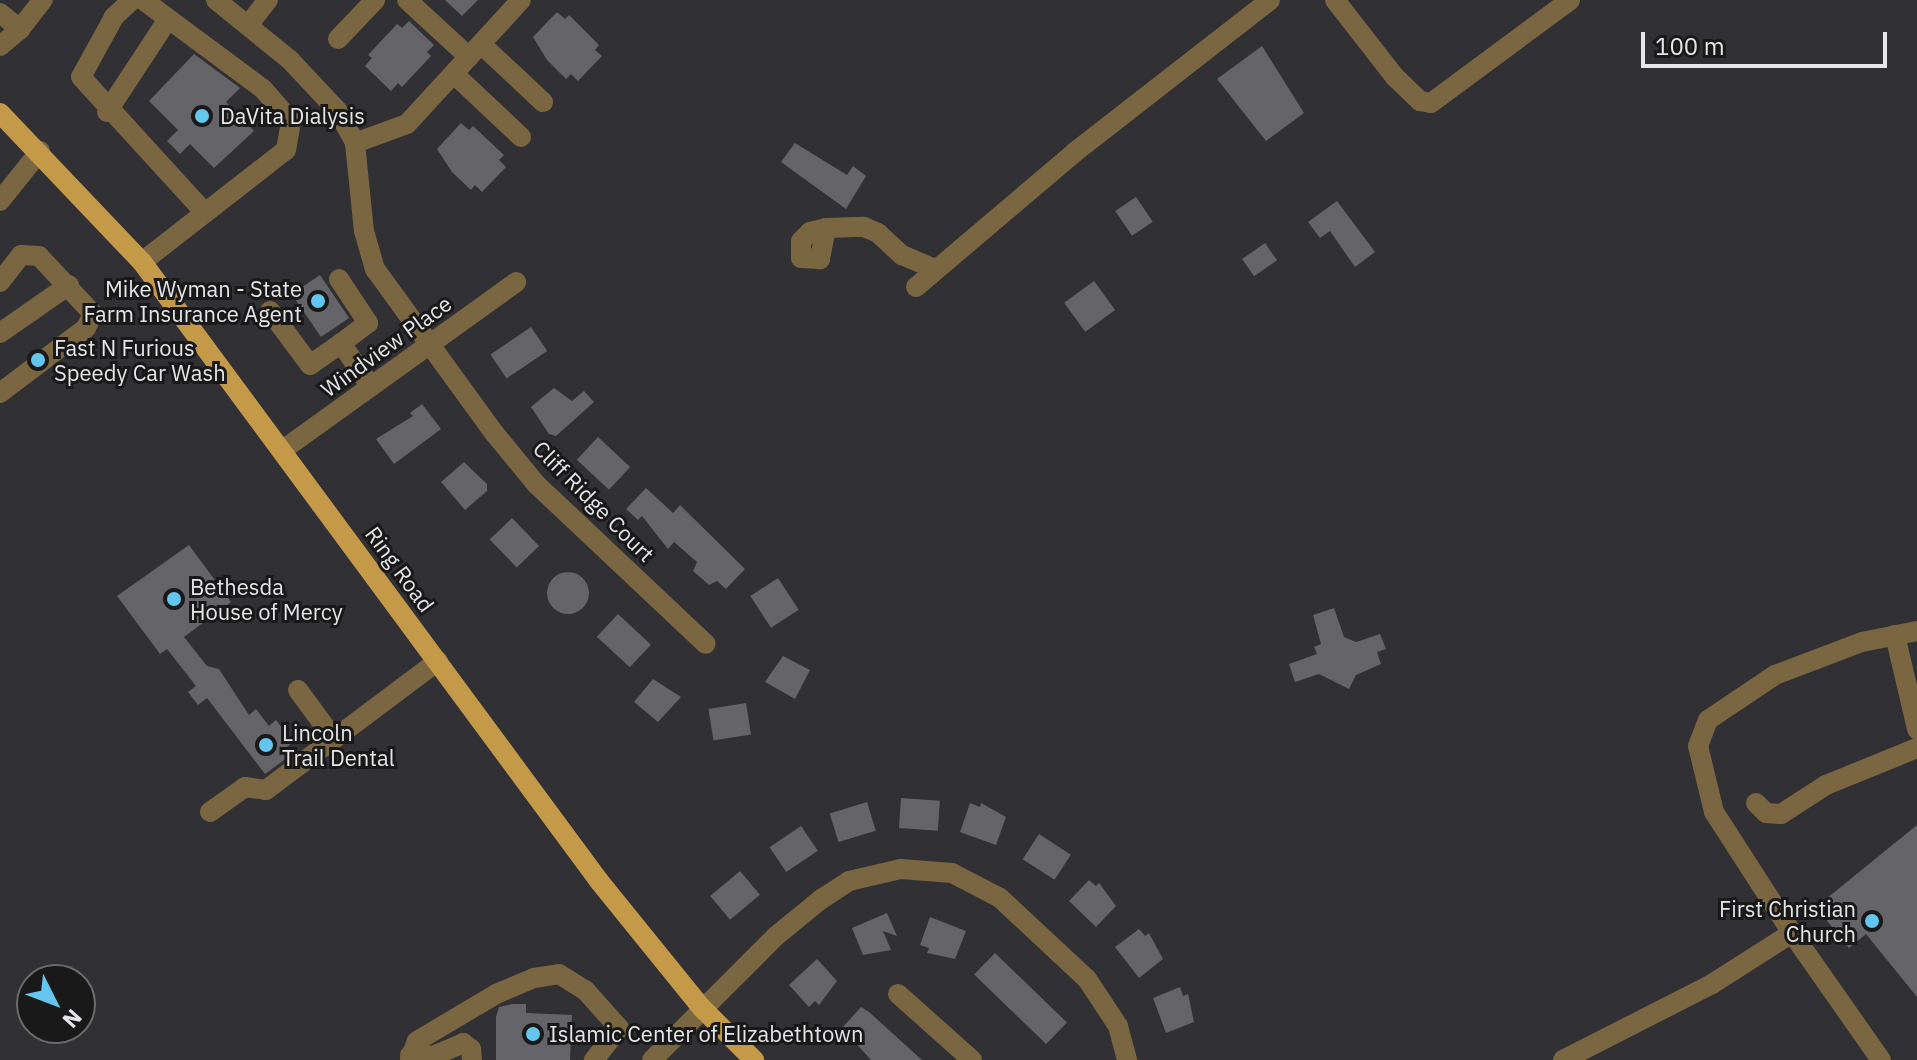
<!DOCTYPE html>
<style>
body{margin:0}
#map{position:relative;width:1917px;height:1060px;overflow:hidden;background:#313034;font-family:"IBM Plex Sans",sans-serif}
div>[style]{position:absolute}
.building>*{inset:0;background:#656469;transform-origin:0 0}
.round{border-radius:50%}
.minor>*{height:20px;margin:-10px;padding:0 10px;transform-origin:10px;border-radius:10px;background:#7b6642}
.major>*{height:20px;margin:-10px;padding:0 10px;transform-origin:10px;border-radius:10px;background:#c49a49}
.dots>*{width:22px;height:22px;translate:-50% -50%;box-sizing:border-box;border:4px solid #19191a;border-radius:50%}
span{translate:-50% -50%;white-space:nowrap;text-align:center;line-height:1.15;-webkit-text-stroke:6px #19191a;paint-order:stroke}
.poi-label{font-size:22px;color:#e6e5e8}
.left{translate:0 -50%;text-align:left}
.right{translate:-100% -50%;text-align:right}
.street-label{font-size:22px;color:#e6e5e8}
.north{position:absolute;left:16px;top:964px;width:80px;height:80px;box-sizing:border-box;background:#19191a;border:2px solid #6b6b6c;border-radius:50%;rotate:132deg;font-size:22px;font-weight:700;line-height:32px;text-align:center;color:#e6e5e8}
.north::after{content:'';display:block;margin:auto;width:28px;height:36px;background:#64c5ee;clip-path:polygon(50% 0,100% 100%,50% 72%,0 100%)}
.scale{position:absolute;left:1641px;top:32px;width:246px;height:36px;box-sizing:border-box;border:4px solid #e6e5e8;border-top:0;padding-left:10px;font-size:24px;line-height:28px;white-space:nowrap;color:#e6e5e8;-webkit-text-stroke:6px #19191a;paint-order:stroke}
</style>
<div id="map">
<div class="building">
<div style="clip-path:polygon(445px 0,478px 0,462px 16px)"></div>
<div style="clip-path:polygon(557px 12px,565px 19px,569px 15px,599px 45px,595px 50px,602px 56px,578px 81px,571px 74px,566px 79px,547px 60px,533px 37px)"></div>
<div style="clip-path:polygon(409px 21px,434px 45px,427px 52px,431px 56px,402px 87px,398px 83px,391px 91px,365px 66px,372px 58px,368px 55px,397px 24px,402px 28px)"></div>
<div style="clip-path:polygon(1262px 46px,1304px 113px,1266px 141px,1217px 79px)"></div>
<div style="clip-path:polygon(194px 54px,240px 88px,226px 102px,254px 131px,214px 168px,190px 144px,180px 154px,167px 141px,178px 130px,149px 101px)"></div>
<div style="clip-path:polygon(461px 123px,469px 130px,473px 126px,504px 155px,499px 160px,506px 167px,482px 192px,475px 185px,471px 190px,452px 172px,437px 149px)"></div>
<div style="clip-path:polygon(795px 143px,847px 175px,853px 166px,866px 176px,846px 209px,781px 162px)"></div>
<div style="left:1136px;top:197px;width:30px;height:25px;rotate:56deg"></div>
<div style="clip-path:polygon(1337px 201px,1375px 252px,1355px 267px,1330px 231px,1320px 238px,1308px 222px)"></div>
<div style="left:1265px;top:243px;width:21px;height:28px;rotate:55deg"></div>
<div style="left:320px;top:275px;width:52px;height:34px;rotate:56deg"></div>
<div style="left:1094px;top:281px;width:36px;height:37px;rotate:54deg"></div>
<div style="left:531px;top:327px;width:29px;height:49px;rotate:56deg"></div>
<div style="clip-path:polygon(554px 388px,572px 401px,584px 391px,594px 402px,556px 436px,549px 434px,531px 407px)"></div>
<div style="clip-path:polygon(422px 404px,441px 429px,394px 464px,376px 439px,413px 416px,410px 413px)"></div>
<div style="left:598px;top:437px;width:44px;height:31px;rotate:43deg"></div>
<div style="clip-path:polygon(464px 462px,487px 484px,487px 491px,465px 510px,441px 482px)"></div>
<div style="clip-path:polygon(646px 488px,673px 513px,680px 505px,745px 569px,726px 589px,717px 581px,709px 585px,693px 571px,697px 562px,674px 542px,668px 549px,642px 516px,638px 520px,626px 509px)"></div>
<div style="left:512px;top:518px;width:39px;height:31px;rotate:46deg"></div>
<div style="clip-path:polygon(189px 545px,231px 602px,184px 637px,207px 666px,219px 669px,249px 715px,256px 709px,269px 726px,276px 720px,293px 742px,286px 748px,291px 755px,265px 774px,207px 698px,198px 705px,188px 692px,196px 686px,167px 649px,160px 654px,117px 596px)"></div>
<div class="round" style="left:547px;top:572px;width:42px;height:42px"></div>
<div style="left:778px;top:578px;width:38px;height:33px;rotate:57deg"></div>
<div style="clip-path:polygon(1334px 608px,1344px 637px,1356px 642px,1380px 634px,1386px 649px,1377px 652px,1381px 664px,1356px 675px,1349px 689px,1319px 674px,1295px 682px,1289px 664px,1317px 654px,1314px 647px,1321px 644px,1313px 615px)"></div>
<div style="left:618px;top:614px;width:45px;height:31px;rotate:43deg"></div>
<div style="clip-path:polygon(783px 656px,810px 670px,795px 699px,765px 682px)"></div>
<div style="clip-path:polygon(653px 679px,681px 697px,658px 722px,634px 702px)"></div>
<div style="left:746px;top:703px;width:32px;height:38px;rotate:81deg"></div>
<div style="left:901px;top:798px;width:39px;height:30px;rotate:4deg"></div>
<div style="left:867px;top:802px;width:30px;height:39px;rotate:73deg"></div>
<div style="clip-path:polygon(970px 803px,980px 807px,981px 803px,1006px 817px,996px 845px,960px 832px)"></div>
<div style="clip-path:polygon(1917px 825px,1917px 997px,1866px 934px,1849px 948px,1816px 907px)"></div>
<div style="left:801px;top:826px;width:30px;height:38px;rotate:56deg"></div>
<div style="left:1039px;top:834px;width:38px;height:30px;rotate:33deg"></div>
<div style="left:740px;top:871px;width:31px;height:39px;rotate:50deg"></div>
<div style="clip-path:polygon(1089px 880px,1096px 886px,1099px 883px,1116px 906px,1096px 927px,1069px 901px)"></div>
<div style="clip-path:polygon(887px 913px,897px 936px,883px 931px,891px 950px,863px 955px,852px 928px)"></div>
<div style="clip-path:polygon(930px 917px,966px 931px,955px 959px,927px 953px,929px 948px,920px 945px)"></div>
<div style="clip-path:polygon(1139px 929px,1145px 936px,1149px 933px,1163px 959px,1139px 978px,1115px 947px)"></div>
<div style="left:995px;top:953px;width:100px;height:30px;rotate:44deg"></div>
<div style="clip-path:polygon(817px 959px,837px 981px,819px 1005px,815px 1001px,809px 1007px,789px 985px)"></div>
<div style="clip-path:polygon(1180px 987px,1183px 996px,1188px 994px,1194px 1022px,1166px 1033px,1153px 998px)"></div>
<div style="clip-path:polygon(512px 1004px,526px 1004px,526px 1013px,572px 1015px,570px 1060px,496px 1060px,496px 1017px,499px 1007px)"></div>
<div style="clip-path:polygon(861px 1007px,869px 1012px,922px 1060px,871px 1060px,842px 1028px)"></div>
</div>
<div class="minor">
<div style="left:132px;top:0;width:25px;rotate:137deg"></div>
<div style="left:114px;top:17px;width:68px;rotate:118.8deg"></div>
<div style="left:81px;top:77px;width:184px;rotate:47.6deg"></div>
<div style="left:216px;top:0;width:95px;rotate:39deg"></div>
<div style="left:290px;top:60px;width:69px;rotate:46.8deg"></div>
<div style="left:337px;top:110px;width:38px;rotate:61deg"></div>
<div style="left:355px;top:143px;width:88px;rotate:84.2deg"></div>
<div style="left:364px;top:231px;width:40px;rotate:74deg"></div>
<div style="left:375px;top:269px;width:204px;rotate:54deg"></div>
<div style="left:495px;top:434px;width:65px;rotate:50.6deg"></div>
<div style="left:536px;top:484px;width:233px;rotate:43.3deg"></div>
<div style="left:407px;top:0;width:84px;rotate:42.6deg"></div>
<div style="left:1335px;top:0;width:98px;rotate:52.1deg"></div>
<div style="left:1395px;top:77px;width:35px;rotate:44deg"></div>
<div style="left:1420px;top:101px;width:11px;rotate:10deg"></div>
<div style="left:1431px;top:103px;width:173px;rotate:-36.5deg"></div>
<div style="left:0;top:13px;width:26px;rotate:39deg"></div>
<div style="left:20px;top:29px;width:37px;rotate:-52deg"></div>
<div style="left:249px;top:24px;width:31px;rotate:-52deg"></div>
<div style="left:338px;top:39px;width:54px;rotate:-46.5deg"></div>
<div style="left:481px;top:44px;width:85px;rotate:43.1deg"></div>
<div style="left:0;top:46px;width:26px;rotate:-40deg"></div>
<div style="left:454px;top:74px;width:92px;rotate:43.2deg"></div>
<div style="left:107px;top:112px;width:111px;rotate:-56.7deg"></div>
<div style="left:355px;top:143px;width:55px;rotate:-20.1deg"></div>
<div style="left:407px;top:124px;width:168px;rotate:-47.4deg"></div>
<div style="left:0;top:201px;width:64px;rotate:-51.3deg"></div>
<div style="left:826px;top:228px;width:32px;rotate:101deg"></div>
<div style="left:820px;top:259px;width:19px;rotate:-177deg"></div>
<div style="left:801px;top:258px;width:17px;rotate:-90deg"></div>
<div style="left:801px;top:241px;width:13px;rotate:-45deg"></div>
<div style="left:810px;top:232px;width:16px;rotate:-14deg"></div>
<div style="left:826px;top:228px;width:38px;rotate:-2deg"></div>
<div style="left:864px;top:227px;width:15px;rotate:23deg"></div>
<div style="left:878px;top:233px;width:33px;rotate:43deg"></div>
<div style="left:902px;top:255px;width:33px;rotate:23deg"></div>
<div style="left:142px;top:262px;width:182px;rotate:-37.9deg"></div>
<div style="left:286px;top:150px;width:29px;rotate:-80deg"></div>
<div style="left:291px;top:121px;width:43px;rotate:-131.2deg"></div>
<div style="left:263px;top:89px;width:149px;rotate:-143.4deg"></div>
<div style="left:339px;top:279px;width:53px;rotate:56.6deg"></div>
<div style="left:368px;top:323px;width:34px;rotate:143deg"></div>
<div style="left:0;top:282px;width:34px;rotate:-52deg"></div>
<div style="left:21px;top:255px;width:18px;rotate:3deg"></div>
<div style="left:39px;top:256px;width:79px;rotate:47deg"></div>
<div style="left:93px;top:314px;width:16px;rotate:117deg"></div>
<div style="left:86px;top:328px;width:108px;rotate:142.9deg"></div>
<div style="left:916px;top:287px;width:209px;rotate:-40.3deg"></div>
<div style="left:1075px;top:152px;width:247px;rotate:-37.9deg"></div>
<div style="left:270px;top:311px;width:67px;rotate:53.5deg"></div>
<div style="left:310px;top:365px;width:38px;rotate:-35deg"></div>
<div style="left:341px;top:343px;width:53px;rotate:55.7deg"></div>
<div style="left:0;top:333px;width:84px;rotate:-34.8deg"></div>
<div style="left:284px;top:449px;width:286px;rotate:-35.7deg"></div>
<div style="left:1895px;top:635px;width:97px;rotate:76.8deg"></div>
<div style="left:298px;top:690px;width:61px;rotate:53.7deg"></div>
<div style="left:1756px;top:803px;width:14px;rotate:45deg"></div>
<div style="left:1766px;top:813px;width:15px;rotate:4deg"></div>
<div style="left:1781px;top:814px;width:54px;rotate:-32.8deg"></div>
<div style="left:1826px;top:785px;width:98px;rotate:-22.1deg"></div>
<div style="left:210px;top:812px;width:43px;rotate:-35.5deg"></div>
<div style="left:245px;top:787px;width:21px;rotate:8deg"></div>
<div style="left:266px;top:790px;width:215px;rotate:-36.9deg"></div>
<div style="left:1792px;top:933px;width:155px;rotate:55deg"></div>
<div style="left:898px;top:994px;width:99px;rotate:41.7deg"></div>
<div style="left:410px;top:1055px;width:23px;rotate:2deg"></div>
<div style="left:433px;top:1056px;width:33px;rotate:-23deg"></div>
<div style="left:463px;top:1043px;width:10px;rotate:37deg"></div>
<div style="left:471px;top:1049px;width:11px;rotate:85deg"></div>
<div style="left:410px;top:1060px;width:20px;rotate:-70deg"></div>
<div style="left:417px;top:1041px;width:92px;rotate:-30.7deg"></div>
<div style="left:496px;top:994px;width:41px;rotate:-22.8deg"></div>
<div style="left:534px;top:978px;width:25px;rotate:-9deg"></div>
<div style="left:559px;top:974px;width:31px;rotate:32deg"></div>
<div style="left:585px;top:990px;width:51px;rotate:48.2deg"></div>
<div style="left:619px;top:1028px;width:41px;rotate:128deg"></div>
<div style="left:652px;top:1060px;width:175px;rotate:-45deg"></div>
<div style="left:776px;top:936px;width:57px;rotate:-39.3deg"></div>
<div style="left:820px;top:900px;width:35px;rotate:-33deg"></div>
<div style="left:849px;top:881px;width:53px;rotate:-13deg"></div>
<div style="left:901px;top:869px;width:51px;rotate:4.5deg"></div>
<div style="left:952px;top:873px;width:54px;rotate:27.5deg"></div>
<div style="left:1000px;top:898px;width:119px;rotate:43deg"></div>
<div style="left:1087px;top:979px;width:56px;rotate:56.6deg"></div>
<div style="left:1118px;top:1026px;width:35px;rotate:75deg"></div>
<div style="left:1563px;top:1060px;width:167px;rotate:-27deg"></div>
<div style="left:1712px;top:984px;width:95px;rotate:-32.5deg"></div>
<div style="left:1792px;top:933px;width:144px;rotate:-122.8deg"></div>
<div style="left:1714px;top:812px;width:68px;rotate:-103.6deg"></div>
<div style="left:1698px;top:746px;width:28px;rotate:-69deg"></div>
<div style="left:1708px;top:720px;width:81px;rotate:-33.9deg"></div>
<div style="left:1775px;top:675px;width:93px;rotate:-20.8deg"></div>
<div style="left:1862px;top:642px;width:56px;rotate:-11.3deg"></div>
</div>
<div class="major">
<div style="left:0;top:113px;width:206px;rotate:46.4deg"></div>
<div style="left:142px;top:262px;width:769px;rotate:53.56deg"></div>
<div style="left:599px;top:881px;width:164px;rotate:51deg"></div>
<div style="left:702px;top:1008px;width:74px;rotate:45deg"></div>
</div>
<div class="dots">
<div style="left:202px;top:116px;background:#64c5ee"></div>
<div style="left:318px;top:301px;background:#64c5ee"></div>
<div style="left:38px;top:360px;background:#64c5ee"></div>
<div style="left:174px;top:599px;background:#64c5ee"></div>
<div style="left:266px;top:745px;background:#64c5ee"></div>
<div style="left:1872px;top:921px;background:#64c5ee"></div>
<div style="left:533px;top:1034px;background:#64c5ee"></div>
</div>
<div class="poi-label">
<span class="left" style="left:220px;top:116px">DaVita Dialysis</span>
<span class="right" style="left:302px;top:301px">Mike Wyman - State<br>Farm Insurance Agent</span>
<span class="left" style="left:54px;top:360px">Fast N Furious<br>Speedy Car Wash</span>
<span class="left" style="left:190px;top:599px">Bethesda<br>House of Mercy</span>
<span class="left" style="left:282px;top:745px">Lincoln<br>Trail Dental</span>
<span class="right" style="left:1856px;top:921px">First Christian<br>Church</span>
<span class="left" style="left:549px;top:1034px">Islamic Center of Elizabethtown</span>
</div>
<div class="street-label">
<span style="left:386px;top:346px;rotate:-36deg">Windview Place</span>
<span style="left:594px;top:501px;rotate:45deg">Cliff Ridge Court</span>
<span style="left:400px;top:569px;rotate:54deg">Ring Road</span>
</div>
<div class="north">N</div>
<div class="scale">100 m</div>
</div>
